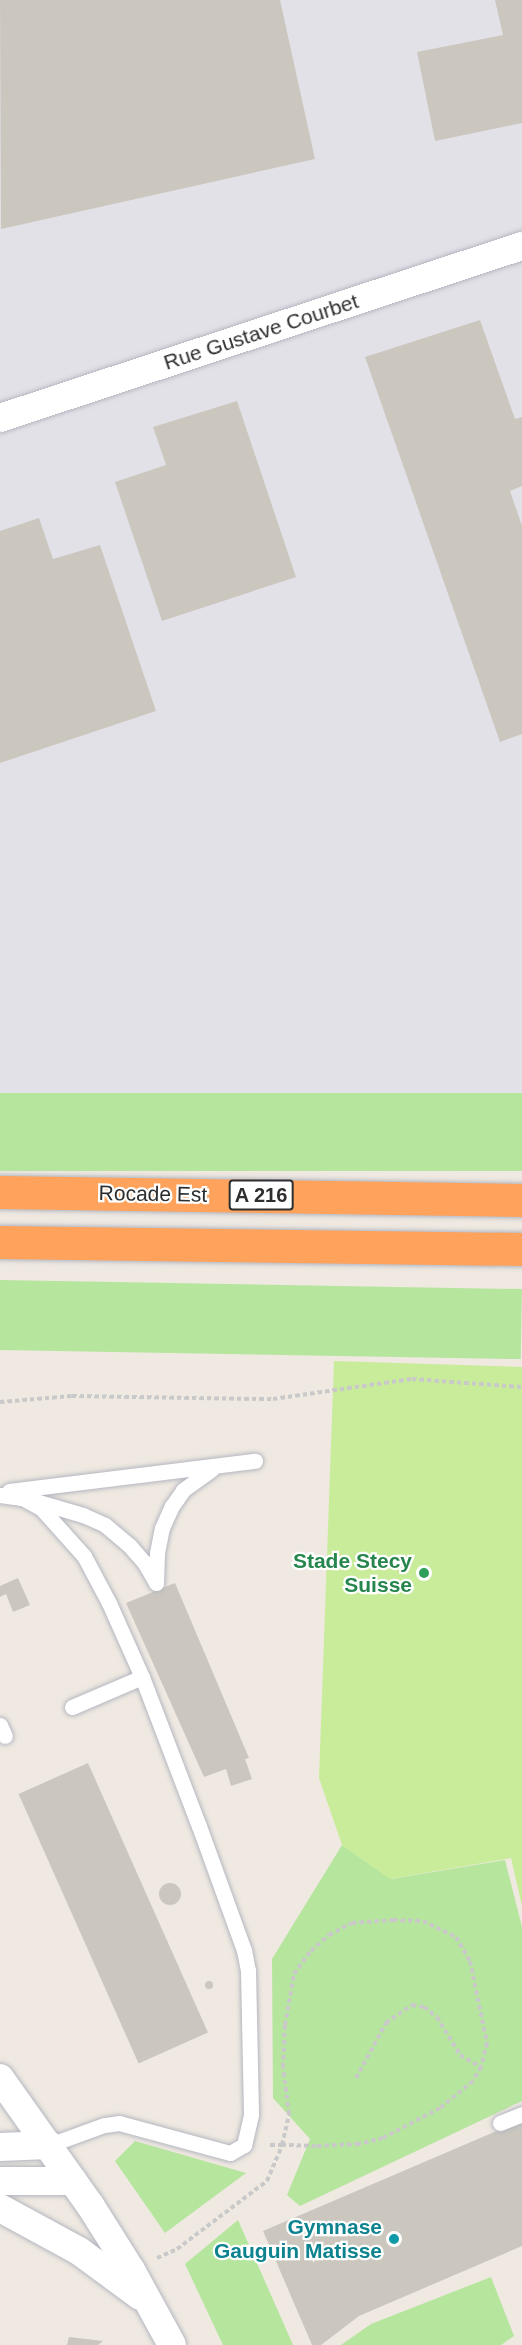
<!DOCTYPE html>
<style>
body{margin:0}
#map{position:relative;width:522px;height:2345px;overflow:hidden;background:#efe9e1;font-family:Helvetica,sans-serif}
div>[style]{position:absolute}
.industrial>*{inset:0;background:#e3e1e8;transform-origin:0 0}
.green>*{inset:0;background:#b6e59e;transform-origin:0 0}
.pitch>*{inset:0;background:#c9ec9a}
.building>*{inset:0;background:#cbc7bf;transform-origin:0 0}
.round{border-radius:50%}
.path>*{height:4px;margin-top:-2px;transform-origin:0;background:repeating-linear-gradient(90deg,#c9c9c9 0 4.5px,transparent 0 7.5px)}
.roads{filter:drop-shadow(0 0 2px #b4b7c1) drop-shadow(0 0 2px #b4b7c1)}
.lane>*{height:15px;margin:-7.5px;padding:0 7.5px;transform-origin:7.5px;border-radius:7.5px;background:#fff}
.street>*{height:28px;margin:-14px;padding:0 14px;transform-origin:14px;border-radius:14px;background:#fff}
.highway>*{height:33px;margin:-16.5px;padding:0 16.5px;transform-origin:16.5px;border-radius:16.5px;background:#ffa35c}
.dots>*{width:16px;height:16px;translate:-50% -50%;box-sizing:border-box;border:3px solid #fff;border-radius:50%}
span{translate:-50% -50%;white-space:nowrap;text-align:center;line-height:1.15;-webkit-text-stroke:4.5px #fff;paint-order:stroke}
.shield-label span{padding:2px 4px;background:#fff;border:2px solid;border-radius:4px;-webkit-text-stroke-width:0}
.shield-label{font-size:20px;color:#2e2e2e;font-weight:700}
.street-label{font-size:21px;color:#2e2e2e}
.leisure-label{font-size:21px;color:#27864d;font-weight:700}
.right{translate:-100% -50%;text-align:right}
.culture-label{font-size:21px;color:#0d838f;font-weight:700}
</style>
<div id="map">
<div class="industrial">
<div style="left:0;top:0;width:522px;height:1096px"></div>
</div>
<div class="green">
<div style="left:522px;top:1093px;width:78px;height:522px;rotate:90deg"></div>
<div style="left:0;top:1280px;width:522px;height:70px;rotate:1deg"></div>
<div style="clip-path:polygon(342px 1845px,391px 1879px,505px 1860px,522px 1927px,522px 2101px,300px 2206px,287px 2195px,310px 2139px,273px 2098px,272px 1959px)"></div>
<div style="clip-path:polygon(135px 2141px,246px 2173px,165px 2233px,115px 2161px)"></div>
<div style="clip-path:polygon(238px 2220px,293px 2345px,223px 2345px,185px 2264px)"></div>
<div style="clip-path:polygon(491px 2277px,514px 2336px,501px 2345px,341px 2345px,371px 2324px)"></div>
</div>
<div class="pitch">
<div style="clip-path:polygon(334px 1361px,522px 1367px,522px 1906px,511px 1858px,390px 1879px,342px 1845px,319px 1778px)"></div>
</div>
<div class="building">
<div style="clip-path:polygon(0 0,280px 0,315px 159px,1px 229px)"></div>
<div style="clip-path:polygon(495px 0,522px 0,522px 123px,435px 141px,417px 52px,503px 35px)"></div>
<div style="clip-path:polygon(480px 320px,515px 419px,522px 417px,522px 486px,510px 491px,522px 526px,522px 734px,500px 742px,365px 357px)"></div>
<div style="clip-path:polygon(237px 401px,296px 577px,162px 621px,115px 482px,166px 465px,153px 427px)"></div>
<div style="clip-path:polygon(39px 518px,53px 559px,100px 545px,156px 711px,0 763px,0 531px)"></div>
<div style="clip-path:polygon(18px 1578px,30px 1605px,13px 1612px,6px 1594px,0 1597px,0 1586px)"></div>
<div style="clip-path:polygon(175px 1583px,249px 1758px,245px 1759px,252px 1779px,231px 1786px,226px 1769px,204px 1777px,126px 1603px)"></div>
<div style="left:88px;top:1763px;width:295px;height:76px;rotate:66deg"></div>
<div class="round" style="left:159px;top:1883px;width:22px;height:22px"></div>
<div class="round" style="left:205px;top:1981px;width:8px;height:8px"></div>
<div style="clip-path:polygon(522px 2120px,522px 2246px,359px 2316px,321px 2345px,312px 2345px,263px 2231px)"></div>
<div style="clip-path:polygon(69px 2337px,103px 2341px,98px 2345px,67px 2345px)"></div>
</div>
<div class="path">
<div style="left:0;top:1402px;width:72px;rotate:-4.8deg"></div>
<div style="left:72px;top:1396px;width:201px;rotate:0.9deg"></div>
<div style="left:273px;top:1399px;width:140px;rotate:-8.2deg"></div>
<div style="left:412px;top:1379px;width:110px;rotate:4.2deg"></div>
<div style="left:356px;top:2078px;width:63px;rotate:-61.4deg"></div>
<div style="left:386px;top:2023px;width:32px;rotate:-35deg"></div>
<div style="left:412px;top:2005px;width:12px;rotate:9deg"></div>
<div style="left:424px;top:2007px;width:16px;rotate:38deg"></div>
<div style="left:437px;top:2017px;width:44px;rotate:58.8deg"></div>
<div style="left:460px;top:2055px;width:24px;rotate:30deg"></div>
<div style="left:157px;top:2258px;width:22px;rotate:-24deg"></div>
<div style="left:177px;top:2249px;width:113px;rotate:-37.1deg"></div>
<div style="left:267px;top:2181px;width:39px;rotate:-67deg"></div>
<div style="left:282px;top:2145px;width:32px;rotate:-77deg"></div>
<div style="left:289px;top:2114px;width:47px;rotate:-97.3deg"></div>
<div style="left:283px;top:2067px;width:42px;rotate:-87.3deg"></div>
<div style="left:285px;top:2025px;width:52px;rotate:-80deg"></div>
<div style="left:294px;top:1974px;width:29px;rotate:-54deg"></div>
<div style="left:311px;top:1951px;width:24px;rotate:-42deg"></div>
<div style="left:329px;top:1935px;width:26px;rotate:-28deg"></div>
<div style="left:352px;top:1923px;width:41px;rotate:-4.2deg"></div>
<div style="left:393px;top:1920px;width:30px;rotate:2deg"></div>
<div style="left:423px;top:1921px;width:37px;rotate:26deg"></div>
<div style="left:456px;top:1937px;width:28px;rotate:60deg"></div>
<div style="left:470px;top:1961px;width:84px;rotate:78.3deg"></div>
<div style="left:487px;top:2043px;width:25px;rotate:104deg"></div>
<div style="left:481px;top:2067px;width:16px;rotate:120deg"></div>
<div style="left:473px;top:2081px;width:43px;rotate:140.7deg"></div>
<div style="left:440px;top:2108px;width:64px;rotate:152.2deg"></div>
<div style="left:383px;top:2138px;width:25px;rotate:166deg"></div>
<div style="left:359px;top:2144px;width:43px;rotate:177.3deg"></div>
<div style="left:316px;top:2146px;width:34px;rotate:-178deg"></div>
<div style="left:282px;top:2145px;width:14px;rotate:180deg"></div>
</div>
<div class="roads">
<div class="lane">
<div style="left:9px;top:1491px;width:248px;rotate:-7deg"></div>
<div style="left:0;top:1495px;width:22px;rotate:8deg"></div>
<div style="left:22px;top:1498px;width:21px;rotate:28deg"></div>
<div style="left:41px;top:1508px;width:64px;rotate:48.1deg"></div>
<div style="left:84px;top:1556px;width:53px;rotate:62deg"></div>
<div style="left:109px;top:1603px;width:81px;rotate:66deg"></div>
<div style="left:142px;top:1677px;width:160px;rotate:69.1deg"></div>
<div style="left:199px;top:1826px;width:132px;rotate:70.1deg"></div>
<div style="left:244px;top:1950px;width:20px;rotate:79deg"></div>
<div style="left:248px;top:1970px;width:145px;rotate:88.8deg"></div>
<div style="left:251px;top:2115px;width:31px;rotate:103deg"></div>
<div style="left:244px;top:2145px;width:16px;rotate:150deg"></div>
<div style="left:230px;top:2153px;width:115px;rotate:-164.9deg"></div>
<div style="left:119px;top:2123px;width:15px;rotate:172deg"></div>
<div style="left:104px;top:2125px;width:59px;rotate:160deg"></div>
<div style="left:35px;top:1501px;width:50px;rotate:16.3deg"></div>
<div style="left:83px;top:1515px;width:24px;rotate:24deg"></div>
<div style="left:105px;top:1525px;width:31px;rotate:40deg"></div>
<div style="left:129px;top:1545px;width:23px;rotate:49deg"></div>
<div style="left:144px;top:1562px;width:24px;rotate:60deg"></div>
<div style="left:156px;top:1583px;width:30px;rotate:-88deg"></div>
<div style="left:157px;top:1553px;width:25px;rotate:-79deg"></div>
<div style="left:162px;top:1528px;width:24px;rotate:-66deg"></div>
<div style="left:172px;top:1506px;width:19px;rotate:-55deg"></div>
<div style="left:183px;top:1490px;width:36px;rotate:-36deg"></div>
<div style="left:72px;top:1707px;width:76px;rotate:-23.2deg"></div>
<div style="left:0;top:1725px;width:12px;rotate:66deg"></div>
<div style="left:500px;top:2123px;width:24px;rotate:-22deg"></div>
</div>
<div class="street">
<div style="left:0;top:418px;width:550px;rotate:-18.24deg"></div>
<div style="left:0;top:2078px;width:156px;rotate:54.7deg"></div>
<div style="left:90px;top:2205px;width:77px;rotate:57.8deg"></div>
<div style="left:131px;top:2270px;width:85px;rotate:61.3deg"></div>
<div style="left:0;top:2147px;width:49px;rotate:-2.3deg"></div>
<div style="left:0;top:2181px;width:73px"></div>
<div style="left:0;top:2208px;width:90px;rotate:28.6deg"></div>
<div style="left:79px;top:2251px;width:76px;rotate:36.4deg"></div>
</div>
<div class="highway">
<div style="left:0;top:1192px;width:522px;rotate:0.88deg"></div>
<div style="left:0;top:1242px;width:522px;rotate:0.77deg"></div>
</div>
</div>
<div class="dots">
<div style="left:424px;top:1573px;background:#2e9e5b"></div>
<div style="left:394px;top:2239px;background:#0f9aa8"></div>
</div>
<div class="shield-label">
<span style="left:261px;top:1195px">A 216</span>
</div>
<div class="street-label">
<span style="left:261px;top:332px;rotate:-18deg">Rue Gustave Courbet</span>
<span style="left:153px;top:1194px;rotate:1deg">Rocade Est</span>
</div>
<div class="leisure-label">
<span class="right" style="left:412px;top:1573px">Stade Stecy<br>Suisse</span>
</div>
<div class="culture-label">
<span class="right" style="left:382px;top:2239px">Gymnase<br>Gauguin Matisse</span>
</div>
</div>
